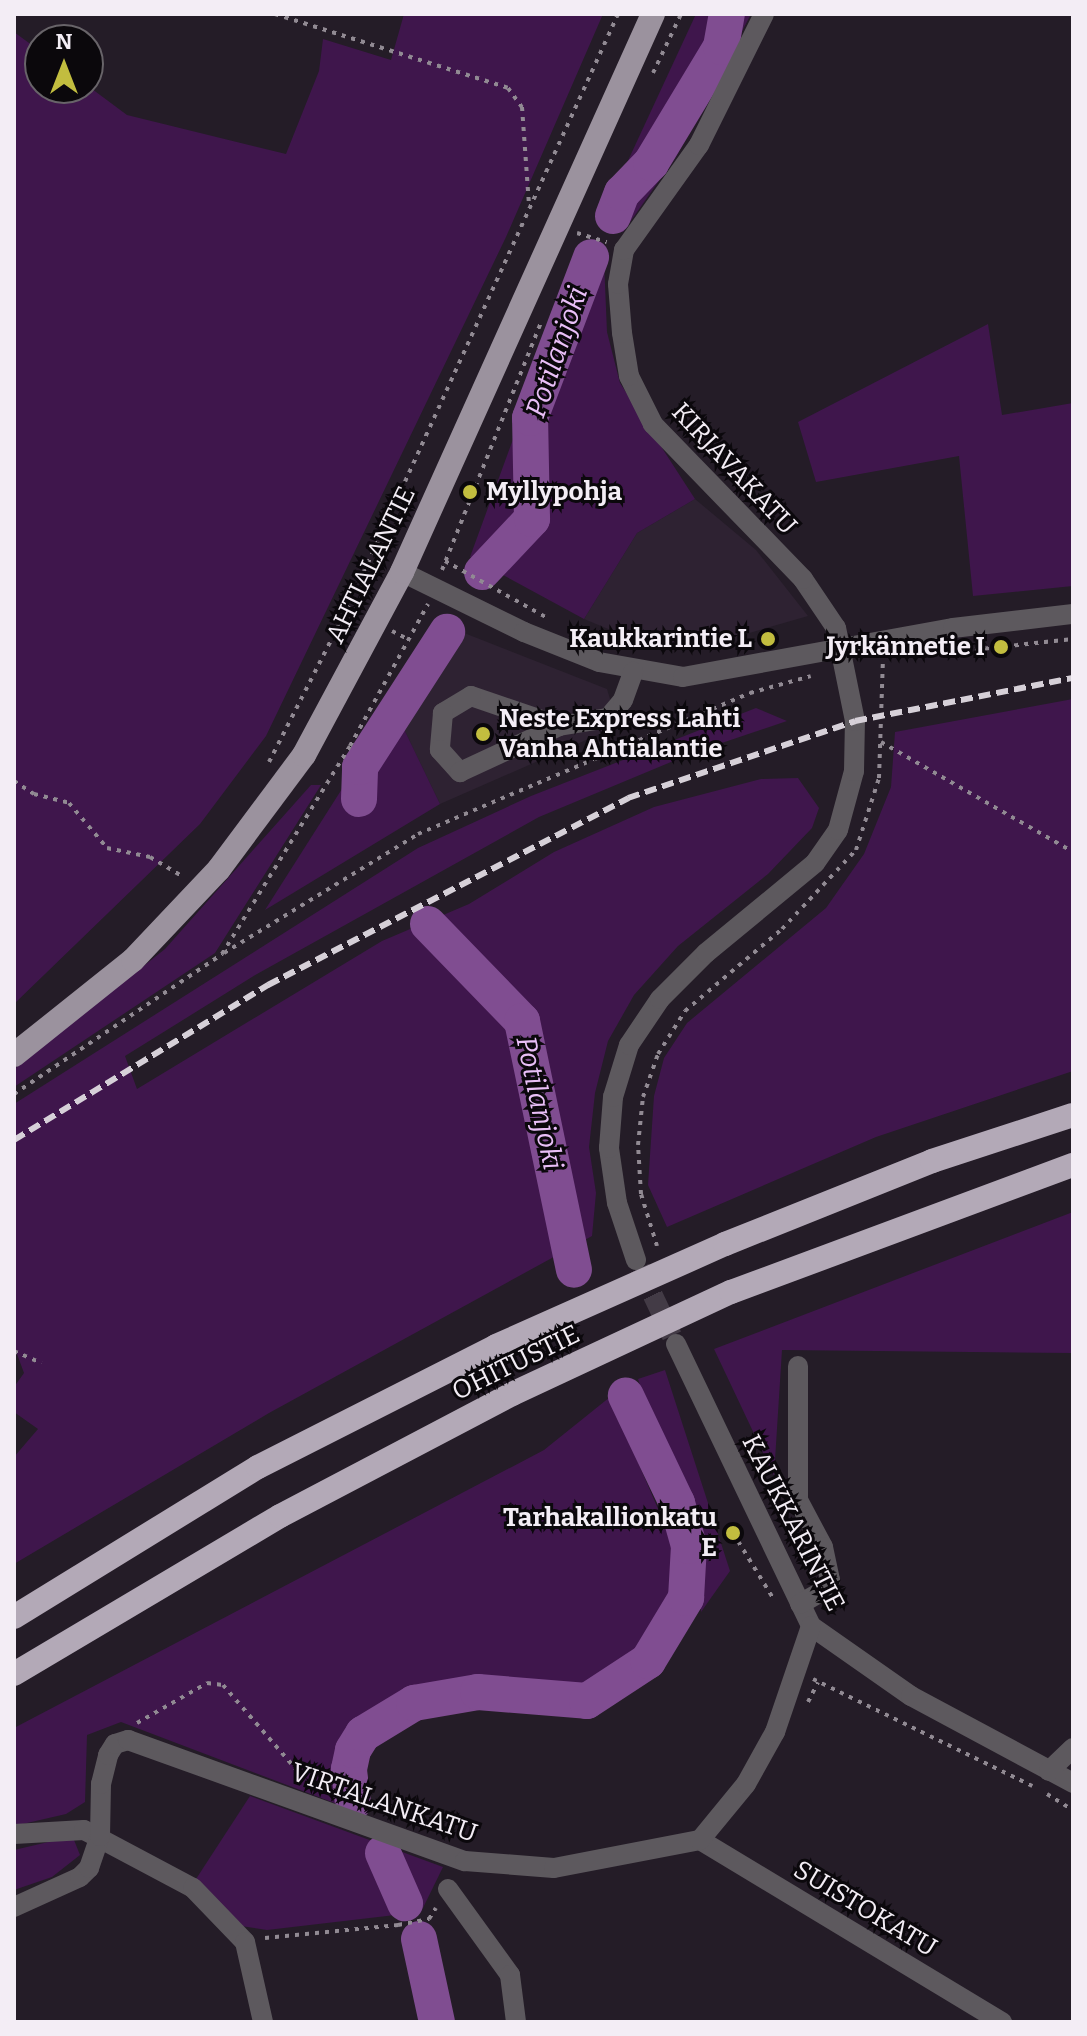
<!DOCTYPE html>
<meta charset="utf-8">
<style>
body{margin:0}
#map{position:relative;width:1087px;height:2036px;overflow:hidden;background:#241c27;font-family:Bitter,serif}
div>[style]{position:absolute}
.built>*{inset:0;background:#2e2232}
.green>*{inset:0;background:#3f164c}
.river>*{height:36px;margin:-18px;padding:0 18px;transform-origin:18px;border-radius:18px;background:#804d91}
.minor-tunnel>*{height:20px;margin-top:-10px;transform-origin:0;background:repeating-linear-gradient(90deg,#433b46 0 20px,transparent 0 30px)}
.path>*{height:4px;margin-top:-2px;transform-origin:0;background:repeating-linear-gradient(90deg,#918a93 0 4px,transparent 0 10px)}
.minor>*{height:20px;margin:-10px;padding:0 10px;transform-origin:10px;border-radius:10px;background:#5d595e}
.major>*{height:24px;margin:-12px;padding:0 12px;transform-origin:12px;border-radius:12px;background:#9b929e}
.highway>*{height:24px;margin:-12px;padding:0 12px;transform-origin:12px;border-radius:12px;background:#b3a9b7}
.rail>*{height:6px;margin-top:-3px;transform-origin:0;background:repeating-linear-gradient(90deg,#d6d0d8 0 12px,transparent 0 18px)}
.dots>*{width:22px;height:22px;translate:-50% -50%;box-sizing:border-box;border:4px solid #0b080c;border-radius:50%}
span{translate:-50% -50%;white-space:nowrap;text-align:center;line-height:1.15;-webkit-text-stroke:6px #0b080c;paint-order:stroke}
.street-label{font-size:26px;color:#f3edf5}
.poi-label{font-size:26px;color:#f3edf5;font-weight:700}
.left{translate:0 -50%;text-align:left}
.right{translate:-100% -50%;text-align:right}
.water-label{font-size:28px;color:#e9bff7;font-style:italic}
.frame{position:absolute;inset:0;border:16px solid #f3edf5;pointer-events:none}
.north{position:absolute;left:24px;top:24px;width:80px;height:80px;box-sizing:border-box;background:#0b080c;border:2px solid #686469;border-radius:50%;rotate:0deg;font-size:22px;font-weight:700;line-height:32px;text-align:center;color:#f3edf5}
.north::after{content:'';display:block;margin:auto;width:28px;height:36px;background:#c2bd3f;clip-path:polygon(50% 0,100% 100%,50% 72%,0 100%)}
</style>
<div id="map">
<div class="built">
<div style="clip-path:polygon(695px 499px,756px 550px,808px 616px,711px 644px,676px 645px,635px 640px,584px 619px,637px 533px)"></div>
<div style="clip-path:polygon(454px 629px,607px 689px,618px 726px,440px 804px,398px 717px)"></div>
</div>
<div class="green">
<div style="clip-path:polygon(404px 14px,603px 14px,506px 237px,266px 736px,200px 824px,14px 1004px,14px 32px,40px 51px,40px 88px,88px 86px,127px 115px,286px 154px,319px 71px,323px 39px,391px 60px)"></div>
<div style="clip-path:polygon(696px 14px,751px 14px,677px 155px,623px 232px,600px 221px)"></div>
<div style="clip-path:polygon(580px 256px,604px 261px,607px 332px,620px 383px,695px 499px,637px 533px,584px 619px,470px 557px)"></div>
<div style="clip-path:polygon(988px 324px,1002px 415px,1073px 403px,1073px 586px,973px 596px,959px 456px,816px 482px,798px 422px)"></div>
<div style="clip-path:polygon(1073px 699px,1073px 1071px,876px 1137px,667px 1227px,648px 1185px,654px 1096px,664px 1058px,687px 1023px,826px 908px,864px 854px,891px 787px,895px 732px)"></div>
<div style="clip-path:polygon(756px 708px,787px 721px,695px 752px,539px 817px,257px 974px,125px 1056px,137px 1089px,382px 941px,469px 904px,554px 852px,654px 807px,761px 779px,798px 778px,819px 808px,812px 828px,768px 874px,678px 946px,634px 995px,608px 1041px,595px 1093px,589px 1147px,596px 1193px,592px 1236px,269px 1413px,14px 1564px,14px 1457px,38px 1429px,14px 1412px,14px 1387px,24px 1373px,14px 1346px,14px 1104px,418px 848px,531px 796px)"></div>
<div style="clip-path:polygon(402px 725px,440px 804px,265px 910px,347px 781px)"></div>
<div style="clip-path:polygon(311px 785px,321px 785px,215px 953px,14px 1087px,14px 1069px,165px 949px)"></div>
<div style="clip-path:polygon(1073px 1212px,1073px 1353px,782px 1350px,774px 1476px,714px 1349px)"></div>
<div style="clip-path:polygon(665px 1370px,730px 1571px,701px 1612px,700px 1527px,656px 1434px,638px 1379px)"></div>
<div style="clip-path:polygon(610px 1397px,677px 1553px,672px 1596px,639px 1648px,577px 1687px,474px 1676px,407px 1694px,337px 1745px,345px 1807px,121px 1722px,87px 1735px,85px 1802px,66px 1814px,14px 1826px,14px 1728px,544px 1450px)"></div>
<div style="clip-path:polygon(250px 1796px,443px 1867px,421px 1912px,267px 1930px,241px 1926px,196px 1879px)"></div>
<div style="clip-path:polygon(57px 1840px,74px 1840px,80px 1855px,52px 1877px,14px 1890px,14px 1850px)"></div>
</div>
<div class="river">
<div style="left:613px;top:216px;width:25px;rotate:-69deg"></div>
<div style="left:622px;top:193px;width:42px;rotate:-46deg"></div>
<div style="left:651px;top:163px;width:135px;rotate:-58.9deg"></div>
<div style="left:721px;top:47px;width:34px;rotate:-80deg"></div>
<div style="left:482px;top:572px;width:73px;rotate:-46.7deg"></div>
<div style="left:532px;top:519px;width:101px;rotate:-91.1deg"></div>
<div style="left:530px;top:418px;width:172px;rotate:-69.2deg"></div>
<div style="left:359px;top:799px;width:32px;rotate:-88deg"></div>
<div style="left:360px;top:767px;width:161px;rotate:-57.2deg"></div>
<div style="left:428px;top:924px;width:135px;rotate:45.9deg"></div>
<div style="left:522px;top:1021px;width:254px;rotate:78.2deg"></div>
<div style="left:353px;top:1803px;width:34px;rotate:-97deg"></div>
<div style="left:349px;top:1769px;width:19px;rotate:-78deg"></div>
<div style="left:353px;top:1750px;width:19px;rotate:-58deg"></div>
<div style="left:363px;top:1734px;width:60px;rotate:-31.3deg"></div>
<div style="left:414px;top:1703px;width:65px;rotate:-9.8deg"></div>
<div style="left:478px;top:1692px;width:109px;rotate:4.7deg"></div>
<div style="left:587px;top:1701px;width:73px;rotate:-33.3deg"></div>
<div style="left:648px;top:1661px;width:74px;rotate:-58.9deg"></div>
<div style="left:686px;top:1598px;width:52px;rotate:-86.7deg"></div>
<div style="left:689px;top:1546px;width:45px;rotate:-105.6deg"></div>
<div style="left:677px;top:1503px;width:119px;rotate:-115.5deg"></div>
<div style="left:383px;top:1853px;width:55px;rotate:66.3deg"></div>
<div style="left:419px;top:1939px;width:85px;rotate:77.8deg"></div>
</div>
<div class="minor-tunnel">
<div style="left:640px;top:1268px;width:75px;rotate:64.8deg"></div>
</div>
<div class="path">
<div style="left:275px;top:14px;width:244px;rotate:17.6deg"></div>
<div style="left:508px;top:88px;width:24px;rotate:54deg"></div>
<div style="left:522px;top:107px;width:97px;rotate:85.9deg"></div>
<div style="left:653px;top:73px;width:65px;rotate:-64.6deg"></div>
<div style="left:577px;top:233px;width:31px;rotate:17deg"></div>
<div style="left:445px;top:561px;width:119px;rotate:29.1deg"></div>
<div style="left:442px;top:570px;width:267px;rotate:-68.2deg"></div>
<div style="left:392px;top:631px;width:18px;rotate:27deg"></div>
<div style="left:925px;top:655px;width:149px;rotate:-6.2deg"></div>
<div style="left:881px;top:742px;width:221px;rotate:29.8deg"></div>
<div style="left:269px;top:762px;width:172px;rotate:-63deg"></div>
<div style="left:347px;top:609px;width:654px;rotate:-65.51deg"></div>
<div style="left:14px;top:781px;width:24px;rotate:33deg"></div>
<div style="left:34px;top:794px;width:36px;rotate:14deg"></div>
<div style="left:69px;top:803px;width:59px;rotate:49.8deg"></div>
<div style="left:107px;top:848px;width:44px;rotate:11.8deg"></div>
<div style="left:150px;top:857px;width:39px;rotate:31deg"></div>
<div style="left:224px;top:953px;width:228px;rotate:-31.5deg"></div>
<div style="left:418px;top:834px;width:361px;rotate:-23deg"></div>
<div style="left:750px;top:693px;width:63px;rotate:-15.6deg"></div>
<div style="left:14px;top:1094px;width:251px;rotate:-33.9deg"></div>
<div style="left:222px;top:954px;width:244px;rotate:-58.4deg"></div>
<div style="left:350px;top:746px;width:162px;rotate:-61.2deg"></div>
<div style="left:657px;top:1246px;width:54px;rotate:-107.1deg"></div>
<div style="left:641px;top:1194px;width:49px;rotate:-93.5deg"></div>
<div style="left:638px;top:1145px;width:48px;rotate:-84.1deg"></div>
<div style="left:643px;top:1097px;width:46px;rotate:-70.8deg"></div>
<div style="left:658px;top:1054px;width:51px;rotate:-57.9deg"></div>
<div style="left:685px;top:1011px;width:127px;rotate:-40.2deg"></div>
<div style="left:782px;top:929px;width:108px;rotate:-46.9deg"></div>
<div style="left:856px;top:850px;width:76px;rotate:-72.3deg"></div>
<div style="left:879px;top:778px;width:118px;rotate:-88.1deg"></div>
<div style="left:14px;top:1351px;width:30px;rotate:24deg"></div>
<div style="left:733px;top:1533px;width:76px;rotate:58.4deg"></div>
<div style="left:813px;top:1679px;width:244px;rotate:26deg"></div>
<div style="left:808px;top:1702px;width:22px;rotate:-63deg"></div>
<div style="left:137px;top:1723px;width:81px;rotate:-29.7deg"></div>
<div style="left:207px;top:1683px;width:16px;rotate:7deg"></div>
<div style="left:223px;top:1685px;width:130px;rotate:49.1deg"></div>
<div style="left:1047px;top:1794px;width:31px;rotate:32deg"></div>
<div style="left:265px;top:1938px;width:134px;rotate:-5.6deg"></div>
<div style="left:398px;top:1925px;width:32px;rotate:-11deg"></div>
<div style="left:429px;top:1919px;width:13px;rotate:-58deg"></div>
</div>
<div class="minor">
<div style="left:402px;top:572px;width:136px;rotate:26.2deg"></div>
<div style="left:524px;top:632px;width:81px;rotate:21.8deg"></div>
<div style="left:599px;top:662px;width:85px;rotate:10.1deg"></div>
<div style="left:683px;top:677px;width:274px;rotate:-10.3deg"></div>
<div style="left:953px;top:628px;width:121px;rotate:-6.7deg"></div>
<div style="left:559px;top:726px;width:93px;rotate:-161.2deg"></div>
<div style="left:471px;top:696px;width:33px;rotate:149deg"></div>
<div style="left:443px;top:713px;width:37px;rotate:95deg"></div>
<div style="left:440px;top:750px;width:30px;rotate:48deg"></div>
<div style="left:460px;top:772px;width:109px;rotate:-24.9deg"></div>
<div style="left:559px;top:726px;width:50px;rotate:-9.3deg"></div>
<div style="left:608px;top:718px;width:23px;rotate:-50deg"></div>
<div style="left:623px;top:700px;width:30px;rotate:-70deg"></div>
<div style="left:636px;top:1260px;width:60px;rotate:-108.4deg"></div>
<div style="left:617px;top:1203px;width:56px;rotate:-98.3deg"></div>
<div style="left:609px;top:1148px;width:51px;rotate:-85.5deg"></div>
<div style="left:613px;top:1097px;width:54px;rotate:-72.9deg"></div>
<div style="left:629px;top:1045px;width:55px;rotate:-56deg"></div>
<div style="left:660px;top:999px;width:65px;rotate:-45deg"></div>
<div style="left:706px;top:953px;width:141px;rotate:-39.5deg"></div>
<div style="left:815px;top:863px;width:40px;rotate:-55.1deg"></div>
<div style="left:838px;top:830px;width:61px;rotate:-74.8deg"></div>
<div style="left:854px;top:771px;width:50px;rotate:-88.9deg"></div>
<div style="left:855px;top:721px;width:95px;rotate:-101.5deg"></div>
<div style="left:836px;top:628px;width:59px;rotate:-124deg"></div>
<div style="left:803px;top:579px;width:216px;rotate:-134.1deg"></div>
<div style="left:653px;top:424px;width:54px;rotate:-116.6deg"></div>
<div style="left:629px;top:376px;width:44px;rotate:-99.2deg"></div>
<div style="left:622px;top:333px;width:49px;rotate:-94.7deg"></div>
<div style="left:618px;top:284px;width:35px;rotate:-80deg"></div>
<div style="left:624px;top:250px;width:129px;rotate:-54.5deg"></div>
<div style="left:699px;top:145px;width:146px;rotate:-63.6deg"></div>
<div style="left:676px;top:1344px;width:313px;rotate:64.4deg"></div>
<div style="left:811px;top:1626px;width:122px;rotate:35deg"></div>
<div style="left:911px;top:1696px;width:184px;rotate:28.2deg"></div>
<div style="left:798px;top:1366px;width:134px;rotate:90deg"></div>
<div style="left:798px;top:1500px;width:53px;rotate:62deg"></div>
<div style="left:823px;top:1547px;width:34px;rotate:78deg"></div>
<div style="left:830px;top:1580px;width:10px;rotate:114deg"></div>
<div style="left:826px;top:1589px;width:30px;rotate:150deg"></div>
<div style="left:1049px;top:1771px;width:33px;rotate:-44deg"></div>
<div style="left:14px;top:1834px;width:70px;rotate:-3.3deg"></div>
<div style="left:84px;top:1830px;width:123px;rotate:28deg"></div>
<div style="left:193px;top:1888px;width:75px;rotate:46.1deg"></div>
<div style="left:245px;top:1942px;width:82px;rotate:77.3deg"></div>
<div style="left:700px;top:1840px;width:353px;rotate:31.1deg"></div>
<div style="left:448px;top:1889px;width:106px;rotate:54.2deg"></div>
<div style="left:510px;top:1975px;width:47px;rotate:82.7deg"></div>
<div style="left:14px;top:1907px;width:72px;rotate:-24.4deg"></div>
<div style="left:80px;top:1877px;width:13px;rotate:-45deg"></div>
<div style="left:89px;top:1868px;width:34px;rotate:-71deg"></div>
<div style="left:100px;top:1836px;width:52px;rotate:-88.9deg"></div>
<div style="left:101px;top:1784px;width:30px;rotate:-76deg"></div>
<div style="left:108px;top:1755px;width:13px;rotate:-58deg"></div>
<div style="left:115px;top:1744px;width:14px;rotate:-17deg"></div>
<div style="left:128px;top:1740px;width:358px;rotate:19.8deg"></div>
<div style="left:465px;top:1861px;width:89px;rotate:4.5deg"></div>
<div style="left:554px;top:1868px;width:149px;rotate:-10.9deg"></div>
<div style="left:700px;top:1840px;width:72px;rotate:-50.6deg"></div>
<div style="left:746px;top:1784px;width:60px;rotate:-60.9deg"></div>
<div style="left:775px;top:1732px;width:112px;rotate:-71.2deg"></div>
</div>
<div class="major">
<div style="left:14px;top:1055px;width:152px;rotate:-38.6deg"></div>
<div style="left:133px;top:960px;width:125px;rotate:-46.6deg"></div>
<div style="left:219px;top:869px;width:142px;rotate:-53.3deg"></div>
<div style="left:304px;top:755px;width:208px;rotate:-61.8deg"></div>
<div style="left:402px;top:572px;width:612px;rotate:-65.78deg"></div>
</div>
<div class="highway">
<div style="left:14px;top:1617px;width:286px;rotate:-31.6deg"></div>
<div style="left:258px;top:1467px;width:267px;rotate:-26.9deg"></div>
<div style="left:496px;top:1346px;width:251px;rotate:-24deg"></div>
<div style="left:725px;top:1244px;width:223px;rotate:-21.8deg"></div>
<div style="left:932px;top:1161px;width:148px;rotate:-18.1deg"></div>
<div style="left:14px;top:1674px;width:309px;rotate:-30.7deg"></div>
<div style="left:280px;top:1516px;width:262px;rotate:-27.7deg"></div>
<div style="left:512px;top:1394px;width:242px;rotate:-25deg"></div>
<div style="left:731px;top:1292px;width:365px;rotate:-20.4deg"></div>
</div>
<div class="rail">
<div style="left:14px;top:1140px;width:298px;rotate:-31.4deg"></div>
<div style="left:268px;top:985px;width:406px;rotate:-27.4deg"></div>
<div style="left:628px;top:798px;width:240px;rotate:-18.7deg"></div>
<div style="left:855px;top:721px;width:222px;rotate:-11.2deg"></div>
</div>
<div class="dots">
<div style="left:470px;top:492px;background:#c2bd3f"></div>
<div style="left:768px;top:639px;background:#c2bd3f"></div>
<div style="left:1001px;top:647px;background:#c2bd3f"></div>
<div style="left:483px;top:734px;background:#c2bd3f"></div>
<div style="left:733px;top:1533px;background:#c2bd3f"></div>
</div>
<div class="street-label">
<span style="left:734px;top:469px;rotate:47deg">KIRJAVAKATU</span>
<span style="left:371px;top:565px;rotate:-64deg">AHTIALANTIE</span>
<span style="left:516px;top:1363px;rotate:-26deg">OHITUSTIE</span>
<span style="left:793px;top:1523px;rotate:63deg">KAUKKARINTIE</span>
<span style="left:384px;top:1803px;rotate:19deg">VIRTALANKATU</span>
<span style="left:865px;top:1909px;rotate:31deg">SUISTOKATU</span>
</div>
<div class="poi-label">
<span class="left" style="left:486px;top:492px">Myllypohja</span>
<span class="right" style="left:752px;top:639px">Kaukkarintie L</span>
<span class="right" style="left:985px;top:647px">Jyrkännetie I</span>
<span class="left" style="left:499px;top:734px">Neste Express Lahti<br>Vanha Ahtialantie</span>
<span class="right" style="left:717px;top:1533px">Tarhakallionkatu<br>E</span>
</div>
<div class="water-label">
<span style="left:557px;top:352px;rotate:-71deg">Potilanjoki</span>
<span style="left:539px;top:1103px;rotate:78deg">Potilanjoki</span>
</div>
<div class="frame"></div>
<div class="north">N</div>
</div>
